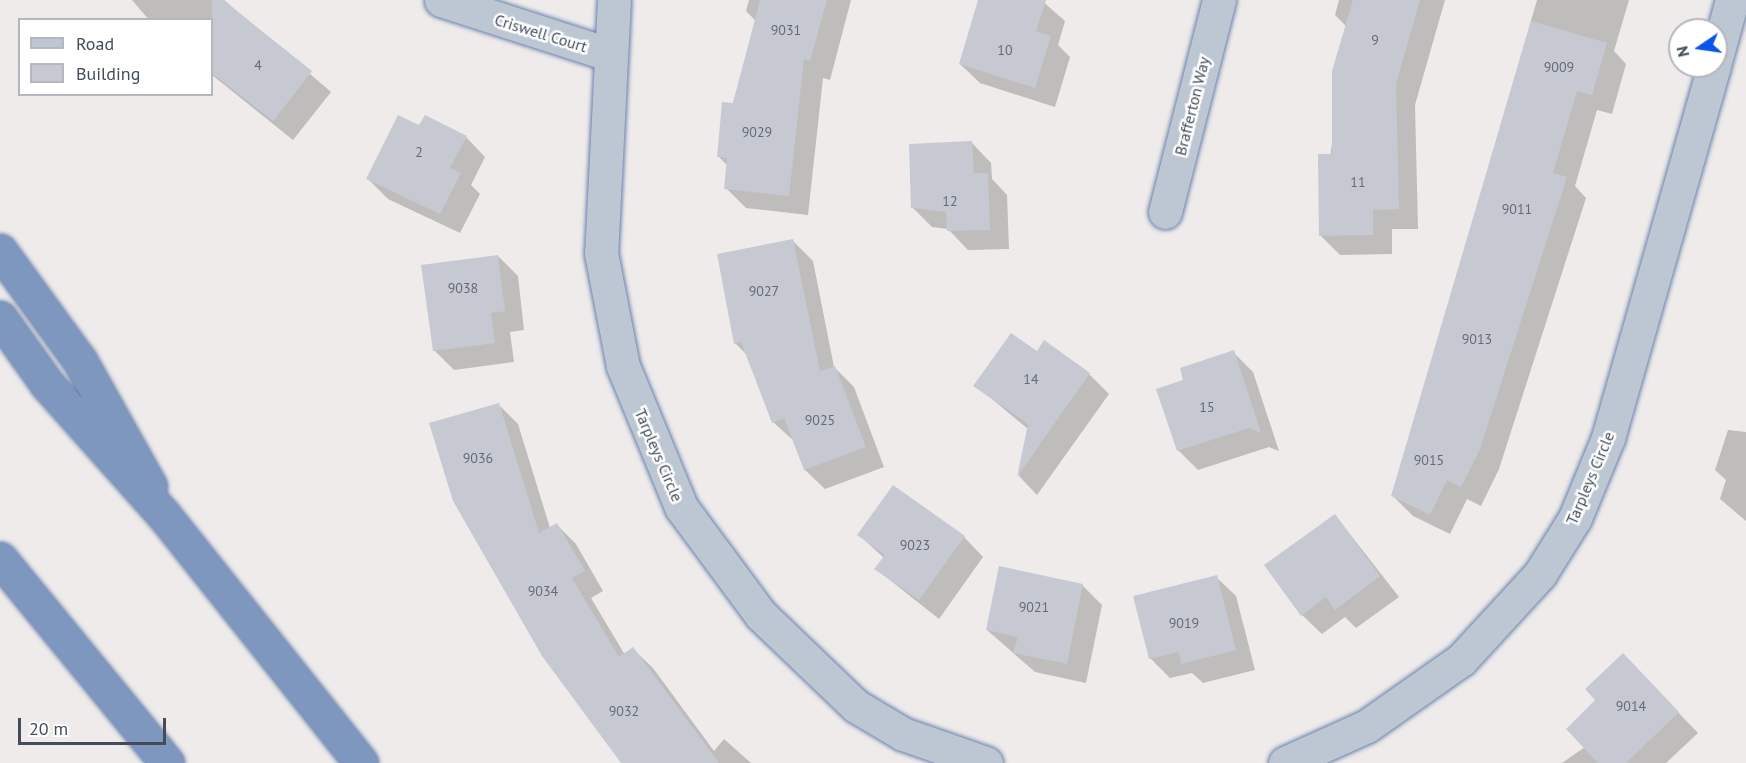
<!DOCTYPE html>
<style>
body{margin:0}
#map{position:relative;width:1746px;height:763px;overflow:hidden;background:#efebeb;font-family:"PT Sans",sans-serif}
div>[style]{position:absolute}
.shadow>*{inset:0;background:#0003}
.building>*{inset:0;background:#c7c9d2}
.roads{filter:drop-shadow(0 0 2px #6a82ab) drop-shadow(0 0 2px #6a82ab)}
.minor>*{height:33px;margin:-16.5px;padding:0 16.5px;transform-origin:16.5px;border-radius:16.5px;background:#bdc6d3}
.highway>*{height:33px;margin:-16.5px;padding:0 16.5px;transform-origin:16.5px;border-radius:16.5px;background:#7e97bf}
span{translate:-50% -50%;white-space:nowrap;text-align:center;line-height:1.15;-webkit-text-stroke:5px #fff;paint-order:stroke}
.number-label{font-size:14px;color:#646b78}
.number-label span{-webkit-text-stroke-width:0}
.street-label{font-size:16px;color:#434c5a}
.legend{position:absolute;left:18px;top:18px;width:195px;height:78px;box-sizing:border-box;background:#fff;border:2px solid #b4b7bd;margin:0;padding:8px 10px;list-style:none;font-size:18px;color:#434c5a}
.legend li{display:flex;align-items:center;gap:12px;height:30px}
.legend b{width:30px;border:2px solid #b4b7bd}
.north{position:absolute;left:1668px;top:18px;width:60px;height:60px;box-sizing:border-box;background:#fff;border:2px solid #b4b7bd;border-radius:50%;rotate:257deg;font-size:16px;font-weight:700;line-height:24px;text-align:center;color:#434c5a}
.north::after{content:'';display:block;margin:auto;width:21px;height:27px;background:#0b54e9;clip-path:polygon(50% 0,100% 100%,50% 72%,0 100%)}
.scale{position:absolute;left:18px;top:718px;width:148px;height:27px;box-sizing:border-box;border:3px solid #434c5a;border-top:0;padding-left:8px;font-size:18px;line-height:21px;white-space:nowrap;color:#434c5a;-webkit-text-stroke:4px #fff;paint-order:stroke}
</style>
<div id="map">
<div class="shadow">
<div style="clip-path:polygon(132px 0,224px 0,331px 92px,293px 140px,212px 75px,212px 20px,149px 20px)"></div>
<div style="clip-path:polygon(749px 0,851px 0,830px 80px,823px 78px,808px 215px,746px 208px,726px 188px,728px 166px,718px 156px,756px 21px,746px 11px)"></div>
<div style="clip-path:polygon(980px 0,1041px 0,1065px 21px,1058px 45px,1070px 57px,1055px 107px,980px 83px,960px 64px)"></div>
<div style="clip-path:polygon(1339px 0,1445px 0,1415px 105px,1418px 229px,1392px 229px,1392px 254px,1340px 255px,1320px 235px,1347px 27px,1335px 15px)"></div>
<div style="clip-path:polygon(1537px 0,1629px 0,1614px 51px,1626px 64px,1612px 114px,1597px 110px,1575px 186px,1586px 198px,1499px 469px,1481px 506px,1467px 499px,1450px 534px,1413px 516px,1393px 496px)"></div>
<div style="clip-path:polygon(420px 127px,466px 137px,485px 157px,471px 185px,480px 194px,460px 233px,388px 199px,368px 179px)"></div>
<div style="clip-path:polygon(972px 143px,991px 163px,992px 179px,1007px 195px,1009px 249px,968px 250px,948px 229px,932px 227px,912px 207px)"></div>
<div style="clip-path:polygon(793px 241px,813px 261px,834px 367px,854px 387px,884px 467px,825px 489px,805px 470px,794px 441px,773px 422px,748px 356px,735px 343px)"></div>
<div style="clip-path:polygon(498px 256px,518px 276px,524px 330px,510px 332px,514px 362px,454px 370px,434px 350px)"></div>
<div style="clip-path:polygon(1233px 352px,1253px 372px,1279px 451px,1269px 447px,1198px 470px,1178px 450px,1185px 381px)"></div>
<div style="clip-path:polygon(1089px 374px,1109px 394px,1037px 495px,1019px 476px,1028px 429px,975px 385px)"></div>
<div style="clip-path:polygon(499px 405px,518px 424px,550px 528px,557px 525px,576px 544px,603px 591px,591px 598px,625px 655px,633px 649px,653px 668px,714px 751px,724px 739px,751px 763px,623px 763px,544px 655px)"></div>
<div style="clip-path:polygon(1728px 430px,1746px 432px,1746px 521px,1720px 499px,1726px 480px,1715px 470px)"></div>
<div style="clip-path:polygon(1335px 515px,1399px 597px,1356px 628px,1345px 617px,1322px 634px,1302px 615px)"></div>
<div style="clip-path:polygon(859px 535px,964px 537px,983px 557px,939px 619px,876px 569px,884px 558px)"></div>
<div style="clip-path:polygon(1216px 577px,1236px 596px,1255px 670px,1203px 683px,1192px 673px,1170px 678px,1150px 658px)"></div>
<div style="clip-path:polygon(1082px 585px,1102px 605px,1086px 683px,1035px 672px,987px 630px)"></div>
<div style="clip-path:polygon(1642px 675px,1698px 733px,1666px 763px,1562px 763px,1585px 747px,1598px 700px)"></div>
</div>
<div class="building">
<div style="clip-path:polygon(212px 0,223px 0,312px 71px,273px 121px,212px 73px)"></div>
<div style="clip-path:polygon(760px 0,827px 0,810px 61px,804px 59px,789px 196px,724px 189px,727px 158px,717px 157px,722px 102px,733px 103px)"></div>
<div style="clip-path:polygon(978px 0,1046px 0,1036px 31px,1051px 36px,1035px 88px,959px 64px)"></div>
<div style="clip-path:polygon(1353px 0,1420px 0,1396px 84px,1399px 209px,1373px 210px,1373px 235px,1319px 236px,1318px 154px,1332px 154px,1332px 71px)"></div>
<div style="clip-path:polygon(1531px 21px,1607px 43px,1592px 95px,1577px 91px,1553px 173px,1567px 177px,1480px 449px,1461px 487px,1447px 480px,1430px 515px,1391px 496px)"></div>
<div style="clip-path:polygon(398px 115px,419px 125px,425px 115px,467px 136px,450px 168px,461px 173px,440px 214px,366px 179px)"></div>
<div style="clip-path:polygon(972px 141px,974px 173px,988px 173px,990px 230px,947px 231px,946px 212px,911px 208px,909px 144px)"></div>
<div style="clip-path:polygon(793px 239px,820px 371px,835px 366px,866px 447px,804px 470px,784px 418px,772px 423px,741px 342px,734px 344px,717px 254px)"></div>
<div style="clip-path:polygon(498px 255px,505px 311px,491px 313px,495px 343px,433px 351px,421px 265px)"></div>
<div style="clip-path:polygon(1011px 333px,1037px 351px,1044px 340px,1090px 373px,1017px 477px,1028px 424px,973px 386px)"></div>
<div style="clip-path:polygon(1234px 350px,1261px 433px,1249px 428px,1177px 451px,1156px 389px,1183px 380px,1180px 368px)"></div>
<div style="clip-path:polygon(499px 403px,539px 533px,557px 523px,585px 571px,572px 578px,619px 657px,633px 647px,719px 763px,621px 763px,542px 656px,453px 501px,429px 423px)"></div>
<div style="clip-path:polygon(893px 485px,965px 536px,919px 600px,874px 569px,885px 555px,857px 535px)"></div>
<div style="clip-path:polygon(1335px 514px,1380px 576px,1335px 610px,1326px 597px,1301px 616px,1264px 565px)"></div>
<div style="clip-path:polygon(999px 566px,1083px 584px,1067px 664px,1013px 653px,1018px 637px,986px 630px)"></div>
<div style="clip-path:polygon(1217px 575px,1236px 650px,1181px 664px,1179px 652px,1149px 659px,1133px 596px)"></div>
<div style="clip-path:polygon(1623px 653px,1679px 712px,1626px 763px,1598px 763px,1566px 729px,1595px 700px,1585px 689px)"></div>
</div>
<div class="roads">
<div class="minor">
<div style="left:441px;top:0;width:176px;rotate:17.9deg"></div>
<div style="left:614px;top:0;width:253px;rotate:92.9deg"></div>
<div style="left:601px;top:253px;width:115px;rotate:79deg"></div>
<div style="left:623px;top:366px;width:152px;rotate:67.6deg"></div>
<div style="left:681px;top:507px;width:134px;rotate:53.5deg"></div>
<div style="left:761px;top:615px;width:132px;rotate:43.8deg"></div>
<div style="left:856px;top:706px;width:55px;rotate:30.8deg"></div>
<div style="left:903px;top:734px;width:88px;rotate:19.3deg"></div>
<div style="left:1716px;top:58px;width:60px;rotate:-74.6deg"></div>
<div style="left:1165px;top:212px;width:219px;rotate:-75.7deg"></div>
<div style="left:1285px;top:763px;width:90px;rotate:-24.3deg"></div>
<div style="left:1367px;top:726px;width:115px;rotate:-35.1deg"></div>
<div style="left:1461px;top:660px;width:117px;rotate:-47.4deg"></div>
<div style="left:1540px;top:574px;width:66px;rotate:-58deg"></div>
<div style="left:1575px;top:518px;width:87px;rotate:-67.6deg"></div>
<div style="left:1608px;top:438px;width:387px;rotate:-74.1deg"></div>
</div>
<div class="highway">
<div style="left:0;top:251px;width:136px;rotate:54deg"></div>
<div style="left:80px;top:361px;width:143px;rotate:60.8deg"></div>
<div style="left:0;top:318px;width:81px;rotate:54.5deg"></div>
<div style="left:47px;top:384px;width:174px;rotate:48.3deg"></div>
<div style="left:163px;top:514px;width:318px;rotate:51.5deg"></div>
<div style="left:0;top:559px;width:264px;rotate:50.7deg"></div>
</div>
</div>
<div class="number-label">
<span style="left:786px;top:30px">9031</span>
<span style="left:1375px;top:40px">9</span>
<span style="left:1005px;top:50px">10</span>
<span style="left:258px;top:65px">4</span>
<span style="left:1559px;top:67px">9009</span>
<span style="left:757px;top:132px">9029</span>
<span style="left:419px;top:152px">2</span>
<span style="left:1358px;top:182px">11</span>
<span style="left:950px;top:201px">12</span>
<span style="left:1517px;top:209px">9011</span>
<span style="left:463px;top:288px">9038</span>
<span style="left:764px;top:291px">9027</span>
<span style="left:1477px;top:339px">9013</span>
<span style="left:1031px;top:379px">14</span>
<span style="left:1207px;top:407px">15</span>
<span style="left:820px;top:420px">9025</span>
<span style="left:478px;top:458px">9036</span>
<span style="left:1429px;top:460px">9015</span>
<span style="left:915px;top:545px">9023</span>
<span style="left:543px;top:591px">9034</span>
<span style="left:1034px;top:607px">9021</span>
<span style="left:1184px;top:623px">9019</span>
<span style="left:1631px;top:706px">9014</span>
<span style="left:624px;top:711px">9032</span>
</div>
<div class="street-label">
<span style="left:541px;top:33px;rotate:17deg">Criswell Court</span>
<span style="left:1192px;top:106px;rotate:-76deg">Brafferton Way</span>
<span style="left:659px;top:455px;rotate:67deg">Tarpleys Circle</span>
<span style="left:1590px;top:478px;rotate:-67deg">Tarpleys Circle</span>
</div>
<ul class="legend">
<li><b style="height:8px;background:#bdc6d3"></b>Road</li>
<li><b style="height:16px;background:#c7c9d2"></b>Building</li>
</ul>
<div class="north">N</div>
<div class="scale">20 m</div>
</div>
